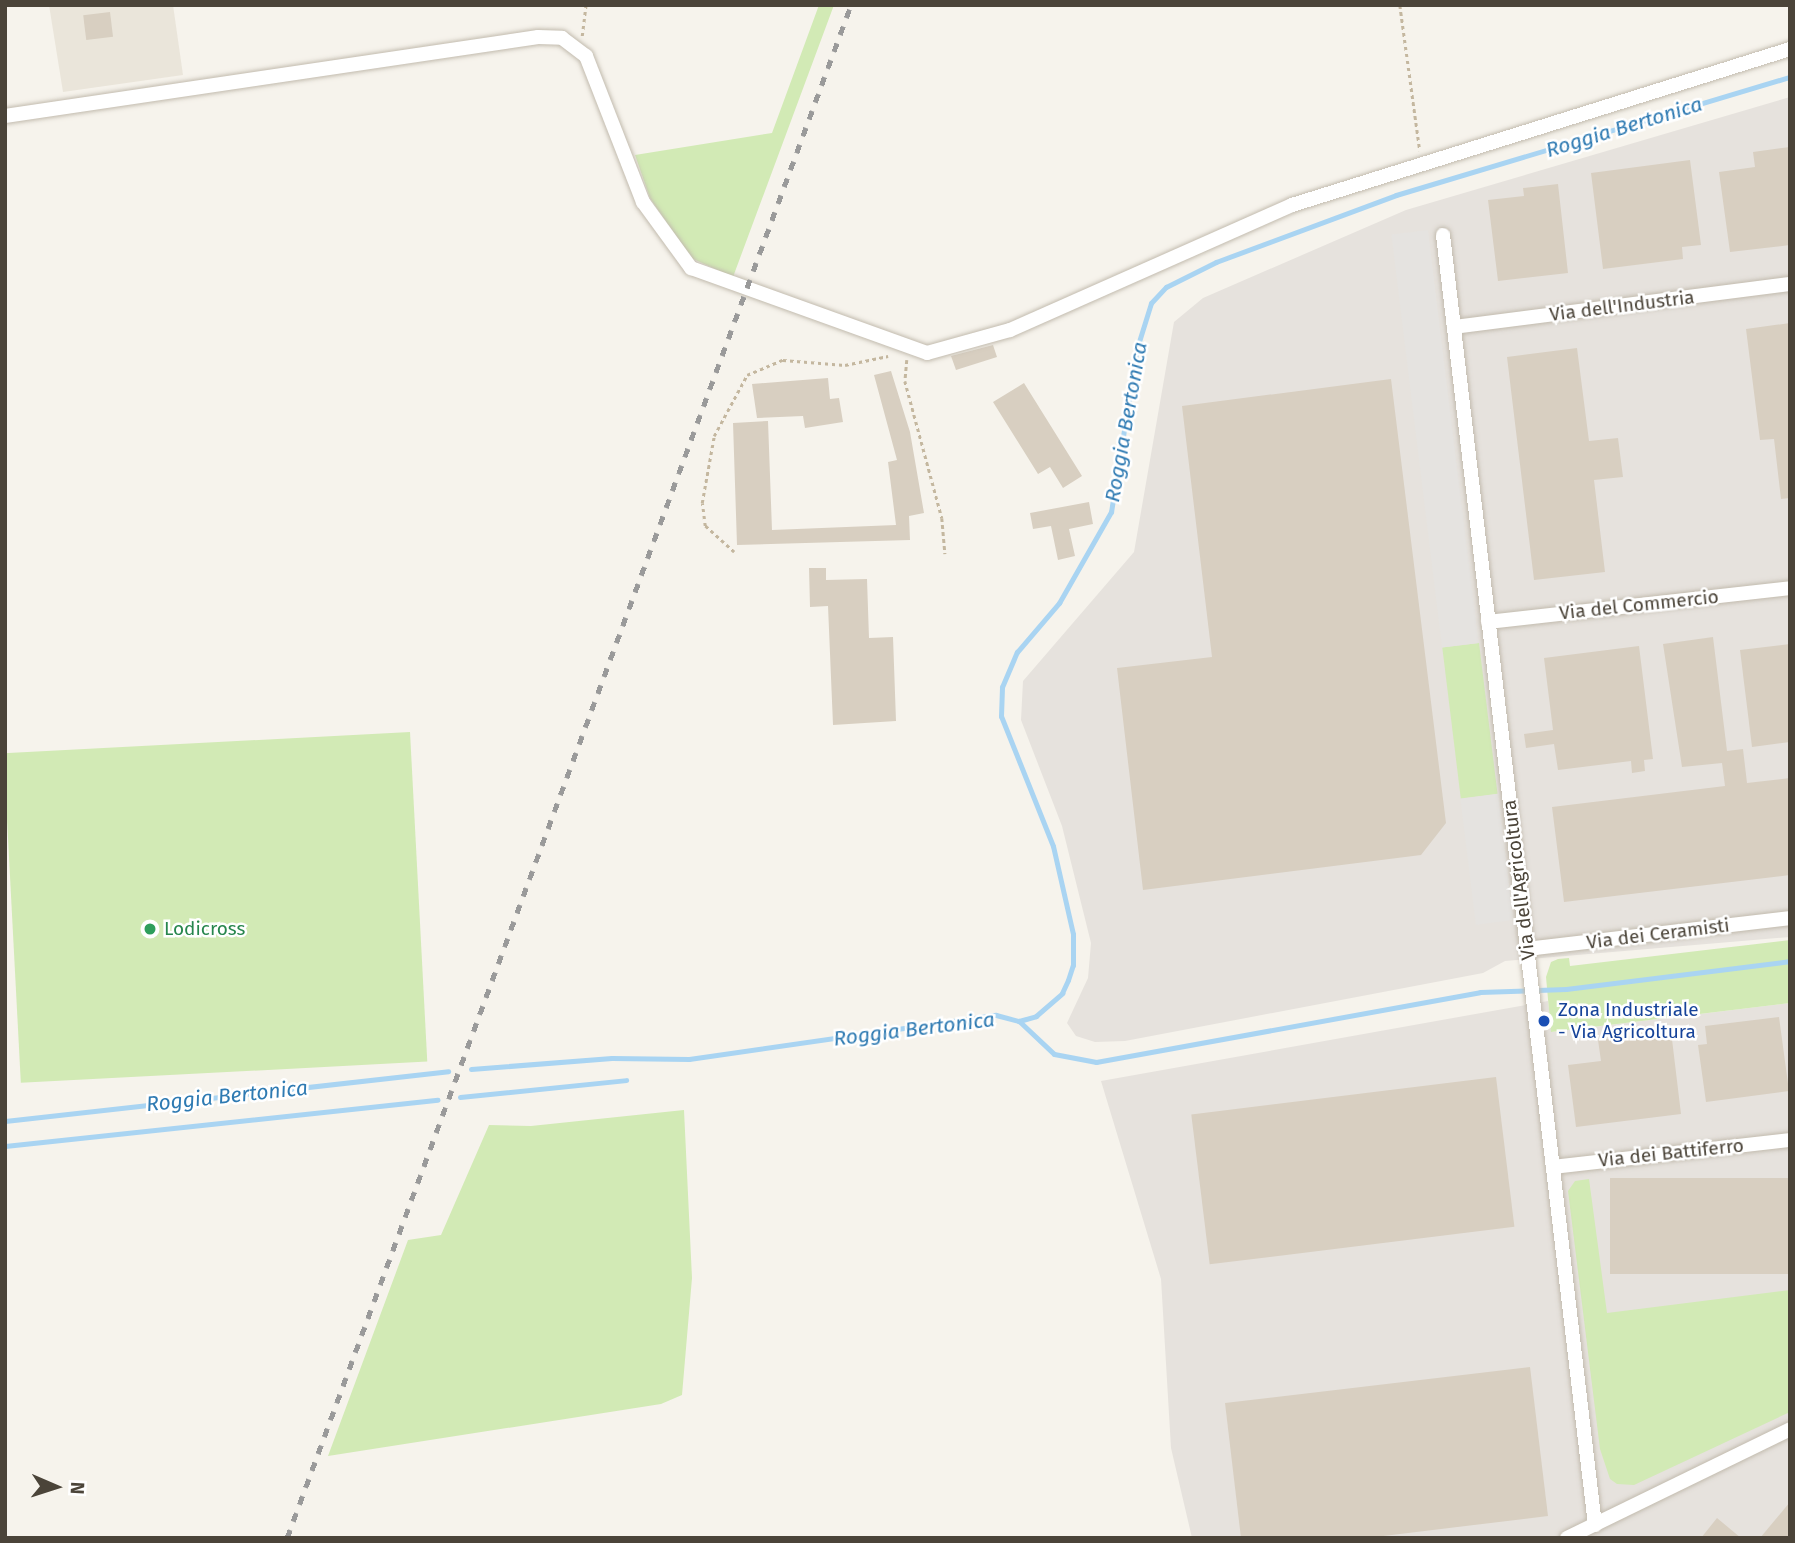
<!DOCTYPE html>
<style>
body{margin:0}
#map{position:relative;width:1795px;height:1543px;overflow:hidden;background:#f6f3ec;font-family:"Fira Sans",sans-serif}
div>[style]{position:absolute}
.residential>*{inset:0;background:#eae5da}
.industrial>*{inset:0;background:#e6e2dd}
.green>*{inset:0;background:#d2eab5;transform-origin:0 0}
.parking>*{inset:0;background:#e5e3e0;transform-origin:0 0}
.stream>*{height:5px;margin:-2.5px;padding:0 2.5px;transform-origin:2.5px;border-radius:2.5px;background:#a9d4f2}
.building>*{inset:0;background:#d8cfc1;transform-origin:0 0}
.path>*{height:2.5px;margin-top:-1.25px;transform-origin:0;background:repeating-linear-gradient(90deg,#c4b79f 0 3.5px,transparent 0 7px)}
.roads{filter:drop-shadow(0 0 2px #c2bbae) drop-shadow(0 0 2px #c2bbae)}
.minor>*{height:14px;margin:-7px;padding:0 7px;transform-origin:7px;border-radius:7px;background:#fff}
.rail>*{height:5px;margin-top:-2.5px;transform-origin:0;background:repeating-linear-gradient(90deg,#9a9a9a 0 9px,transparent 0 18px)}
.dots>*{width:19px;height:19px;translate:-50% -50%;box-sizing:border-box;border:4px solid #fff;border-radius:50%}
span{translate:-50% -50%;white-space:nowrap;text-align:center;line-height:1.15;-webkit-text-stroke:5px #fff;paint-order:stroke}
.street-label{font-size:19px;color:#4b4439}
.leisure-label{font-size:19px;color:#27864d}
.left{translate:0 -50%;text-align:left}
.transit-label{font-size:19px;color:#164399}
.water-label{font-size:21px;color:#2e7ab2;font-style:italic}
.frame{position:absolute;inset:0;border:7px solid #4b4439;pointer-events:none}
.north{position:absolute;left:21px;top:1452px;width:70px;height:70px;-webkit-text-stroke:5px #fff;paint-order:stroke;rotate:93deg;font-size:19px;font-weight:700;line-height:28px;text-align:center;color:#4b4439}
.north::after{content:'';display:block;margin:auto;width:24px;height:32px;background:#4b4439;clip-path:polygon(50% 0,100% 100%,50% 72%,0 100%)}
</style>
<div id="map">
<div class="residential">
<div style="clip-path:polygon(49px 5px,173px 5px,183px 75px,63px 92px)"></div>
</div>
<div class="industrial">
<div style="clip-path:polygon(1790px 97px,1790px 937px,1505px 961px,1483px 973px,1125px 1041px,1095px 1042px,1076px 1036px,1067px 1023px,1088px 978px,1091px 943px,1062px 826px,1021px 720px,1023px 681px,1134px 552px,1174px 322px,1203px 298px,1406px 210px)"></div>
<div style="clip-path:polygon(1548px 1001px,1552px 1032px,1790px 1003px,1790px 1538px,1192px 1538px,1171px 1448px,1161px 1279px,1101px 1081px)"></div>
</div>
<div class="green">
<div style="clip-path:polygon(819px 5px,834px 5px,733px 277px,691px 258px,650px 198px,635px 155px,772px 133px)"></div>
<div style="left:1479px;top:643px;width:152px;height:37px;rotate:83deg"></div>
<div style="left:410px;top:732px;width:330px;height:407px;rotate:87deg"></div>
<div style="clip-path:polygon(1790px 940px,1790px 1003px,1551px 1032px,1546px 977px,1551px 962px,1558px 959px,1569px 958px,1570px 966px)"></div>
<div style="clip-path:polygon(684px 1110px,692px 1278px,682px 1395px,661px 1404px,328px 1456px,408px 1240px,441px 1235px,489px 1125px,531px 1126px)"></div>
<div style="clip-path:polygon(1589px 1179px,1607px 1313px,1790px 1290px,1790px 1412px,1634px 1485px,1617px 1484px,1610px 1479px,1600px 1449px,1568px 1191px,1575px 1181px)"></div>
</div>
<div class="parking">
<div style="left:1428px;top:230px;width:416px;height:37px;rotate:83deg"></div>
<div style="left:1498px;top:794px;width:127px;height:38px;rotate:83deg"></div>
</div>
<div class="stream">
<div style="left:1019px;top:1021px;width:48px;rotate:43.3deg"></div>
<div style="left:1054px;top:1054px;width:43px;rotate:10.8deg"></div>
<div style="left:1096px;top:1062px;width:390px;rotate:-10.3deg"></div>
<div style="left:1480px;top:992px;width:86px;rotate:-2deg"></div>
<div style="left:1566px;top:989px;width:226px;rotate:-7.1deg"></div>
<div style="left:471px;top:1069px;width:141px;rotate:-4.5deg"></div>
<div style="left:612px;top:1058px;width:77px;rotate:0.7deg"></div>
<div style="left:689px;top:1059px;width:310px;rotate:-8.2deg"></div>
<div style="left:996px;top:1015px;width:24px;rotate:15deg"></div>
<div style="left:1019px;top:1021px;width:18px;rotate:-16deg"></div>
<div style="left:1036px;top:1016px;width:35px;rotate:-41deg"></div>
<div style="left:1062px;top:993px;width:14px;rotate:-65deg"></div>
<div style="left:1068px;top:980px;width:16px;rotate:-72deg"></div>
<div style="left:1073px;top:965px;width:31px;rotate:-90deg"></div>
<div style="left:1073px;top:934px;width:90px;rotate:-102.8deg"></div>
<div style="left:1053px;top:846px;width:140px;rotate:-111.8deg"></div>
<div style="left:1001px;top:716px;width:29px;rotate:-88deg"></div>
<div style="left:1002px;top:687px;width:38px;rotate:-67deg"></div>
<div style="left:1017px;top:652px;width:65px;rotate:-49.4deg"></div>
<div style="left:1059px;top:603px;width:105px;rotate:-60.3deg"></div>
<div style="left:1111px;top:512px;width:166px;rotate:-81deg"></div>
<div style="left:1137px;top:348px;width:47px;rotate:-72.7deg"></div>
<div style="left:1151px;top:303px;width:22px;rotate:-47deg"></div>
<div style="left:1166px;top:287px;width:56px;rotate:-26.6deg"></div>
<div style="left:1216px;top:262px;width:192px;rotate:-20.4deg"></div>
<div style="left:1396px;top:195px;width:411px;rotate:-16.7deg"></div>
<div style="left:460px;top:1097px;width:167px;rotate:-5.8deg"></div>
<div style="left:5px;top:1121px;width:446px;rotate:-6.4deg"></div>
<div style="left:5px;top:1146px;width:435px;rotate:-6.1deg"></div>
</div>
<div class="building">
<div style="left:110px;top:12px;width:25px;height:27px;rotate:83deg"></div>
<div style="clip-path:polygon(1790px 147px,1790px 245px,1730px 252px,1719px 172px,1755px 167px,1753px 152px)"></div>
<div style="clip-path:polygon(1690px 160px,1701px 245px,1682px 247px,1683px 259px,1603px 269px,1591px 173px)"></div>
<div style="clip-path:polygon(1558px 184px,1568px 273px,1498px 281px,1488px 200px,1524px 196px,1523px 188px)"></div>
<div style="clip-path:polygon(1790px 323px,1790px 498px,1781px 499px,1774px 439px,1760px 440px,1746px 329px)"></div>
<div style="clip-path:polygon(993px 345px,997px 357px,956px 370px,951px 356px)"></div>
<div style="clip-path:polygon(1577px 348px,1589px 441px,1618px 438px,1623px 477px,1594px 480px,1605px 572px,1534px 580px,1507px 357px)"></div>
<div style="clip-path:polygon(891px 371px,910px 432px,924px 513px,909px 516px,910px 540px,737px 545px,733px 423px,768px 421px,772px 530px,896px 525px,888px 462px,897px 460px,874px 375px)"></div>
<div style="clip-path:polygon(828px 378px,830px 399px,839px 398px,843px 422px,805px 428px,803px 416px,757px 418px,752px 384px)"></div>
<div style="clip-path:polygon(1391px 379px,1446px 823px,1421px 855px,1143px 890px,1117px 668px,1212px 657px,1182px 406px)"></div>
<div style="clip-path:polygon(1024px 383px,1082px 476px,1063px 488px,1050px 467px,1038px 474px,993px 402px)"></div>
<div style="clip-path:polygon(1089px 502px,1093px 524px,1069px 529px,1075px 556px,1058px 560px,1051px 526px,1033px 529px,1030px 513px)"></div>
<div style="clip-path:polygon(809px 568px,826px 568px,826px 580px,867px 579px,869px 638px,893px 637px,896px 721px,833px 725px,828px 606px,810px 607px)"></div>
<div style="clip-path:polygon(1713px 637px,1727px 751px,1743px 749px,1747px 783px,1790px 778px,1790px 875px,1564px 902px,1552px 807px,1725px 786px,1722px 763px,1682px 767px,1663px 644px)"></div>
<div style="clip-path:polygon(1790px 644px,1790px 742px,1752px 747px,1740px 650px)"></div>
<div style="clip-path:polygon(1639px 646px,1653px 759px,1644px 760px,1645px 771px,1632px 773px,1631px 761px,1558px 770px,1554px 744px,1526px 748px,1524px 734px,1553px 730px,1544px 658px)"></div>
<div style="clip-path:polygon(1779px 1017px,1789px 1091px,1706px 1102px,1698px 1045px,1707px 1044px,1705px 1026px)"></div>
<div style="clip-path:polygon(1671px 1031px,1681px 1114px,1576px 1127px,1568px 1065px,1601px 1061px,1598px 1040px)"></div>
<div style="left:1496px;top:1077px;width:151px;height:307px;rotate:83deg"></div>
<div style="left:1790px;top:1178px;width:96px;height:180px;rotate:90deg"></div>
<div style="clip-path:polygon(1530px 1367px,1548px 1516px,1367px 1538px,1241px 1538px,1225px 1403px)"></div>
<div style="clip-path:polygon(1790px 1502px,1790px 1538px,1760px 1538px)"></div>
<div style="clip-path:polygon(1717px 1518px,1741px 1538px,1701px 1538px)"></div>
</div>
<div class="path">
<div style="left:1400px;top:5px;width:147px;rotate:82.2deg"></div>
<div style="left:582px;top:36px;width:31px;rotate:-83deg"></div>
<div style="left:907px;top:360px;width:21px;rotate:95deg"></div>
<div style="left:905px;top:381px;width:142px;rotate:74.9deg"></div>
<div style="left:942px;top:518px;width:36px;rotate:85deg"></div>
<div style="left:734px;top:552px;width:39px;rotate:-138deg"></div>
<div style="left:705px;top:526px;width:23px;rotate:-97deg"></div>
<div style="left:702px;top:503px;width:68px;rotate:-79.8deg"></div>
<div style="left:714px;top:436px;width:69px;rotate:-61.6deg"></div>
<div style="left:747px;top:375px;width:39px;rotate:-23deg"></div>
<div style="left:783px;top:360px;width:62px;rotate:4.6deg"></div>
<div style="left:845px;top:365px;width:44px;rotate:-11.8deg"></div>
</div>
<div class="roads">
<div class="minor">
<div style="left:5px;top:116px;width:539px;rotate:-8.43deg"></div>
<div style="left:538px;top:37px;width:24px;rotate:2deg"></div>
<div style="left:562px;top:38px;width:30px;rotate:37deg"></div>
<div style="left:586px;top:56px;width:157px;rotate:68.7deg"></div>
<div style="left:643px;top:202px;width:82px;rotate:54deg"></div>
<div style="left:691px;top:268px;width:251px;rotate:19.8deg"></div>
<div style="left:927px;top:353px;width:86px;rotate:-15.5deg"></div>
<div style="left:1010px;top:330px;width:308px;rotate:-23.9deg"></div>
<div style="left:1292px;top:205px;width:522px;rotate:-17.39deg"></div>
<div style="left:1443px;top:235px;width:1299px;rotate:83.28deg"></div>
<div style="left:1454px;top:327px;width:339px;rotate:-7.3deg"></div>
<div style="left:1488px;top:622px;width:304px;rotate:-6.4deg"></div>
<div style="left:1527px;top:949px;width:265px;rotate:-6.7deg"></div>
<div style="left:1553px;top:1167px;width:239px;rotate:-6.5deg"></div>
<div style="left:1567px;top:1538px;width:248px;rotate:-26deg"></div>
</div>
</div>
<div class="rail">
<div style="left:287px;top:1538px;width:1633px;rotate:-69.8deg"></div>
</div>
<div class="dots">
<div style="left:150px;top:929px;background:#2e9e5b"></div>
<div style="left:1544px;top:1021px;background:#1a4fb4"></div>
</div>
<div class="street-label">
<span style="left:1622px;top:306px;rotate:-7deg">Via dell'Industria</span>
<span style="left:1639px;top:605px;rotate:-6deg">Via del Commercio</span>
<span style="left:1519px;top:880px;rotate:-97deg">Via dell'Agricoltura</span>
<span style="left:1658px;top:934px;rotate:-7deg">Via dei Ceramisti</span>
<span style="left:1671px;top:1153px;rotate:-6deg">Via dei Battiferro</span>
</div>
<div class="leisure-label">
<span class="left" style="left:164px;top:929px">Lodicross</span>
</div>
<div class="transit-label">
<span class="left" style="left:1558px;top:1021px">Zona Industriale<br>- Via Agricoltura</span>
</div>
<div class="water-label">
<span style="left:1624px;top:127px;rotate:-17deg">Roggia Bertonica</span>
<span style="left:1126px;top:422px;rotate:-80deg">Roggia Bertonica</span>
<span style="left:914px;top:1029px;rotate:-7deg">Roggia Bertonica</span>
<span style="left:227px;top:1096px;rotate:-6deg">Roggia Bertonica</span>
</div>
<div class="frame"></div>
<div class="north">N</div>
</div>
